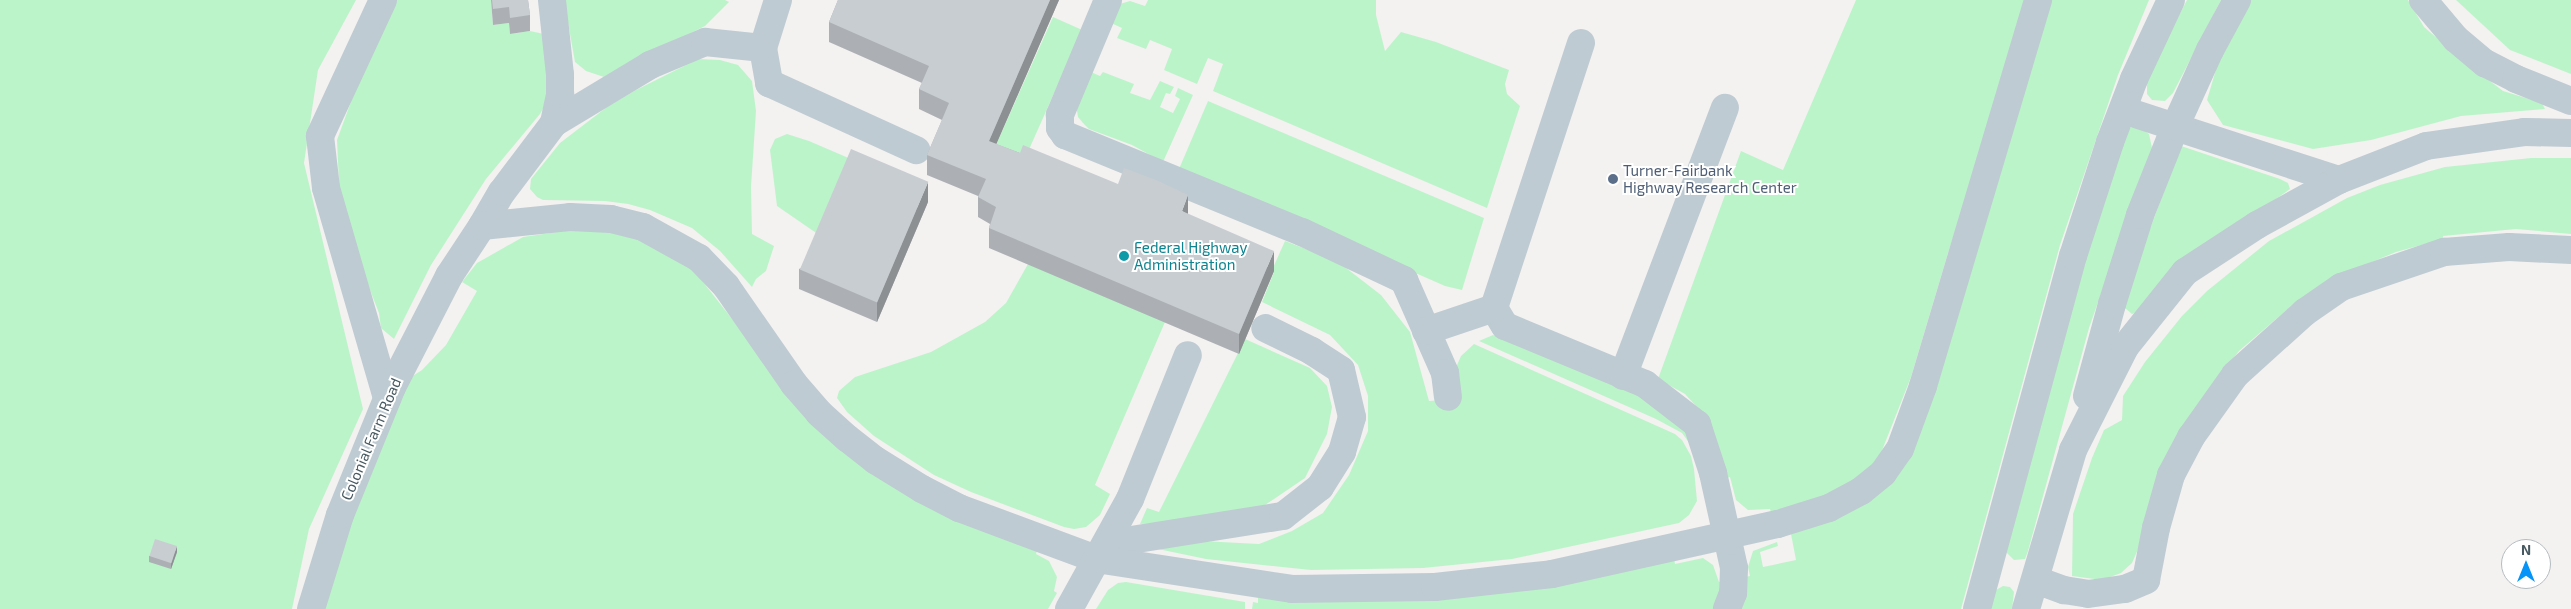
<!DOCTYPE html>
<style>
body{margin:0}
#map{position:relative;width:2571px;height:609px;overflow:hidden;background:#f4f1f1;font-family:"Exo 2",sans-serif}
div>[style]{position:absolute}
.green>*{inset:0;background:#bcf4ca;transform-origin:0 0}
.minor>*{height:28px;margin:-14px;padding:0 14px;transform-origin:14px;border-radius:14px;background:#becbd2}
.wall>*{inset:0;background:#acb0b5}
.shaded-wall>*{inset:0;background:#8c9093}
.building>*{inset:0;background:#c8cdd2;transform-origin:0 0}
.dots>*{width:14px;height:14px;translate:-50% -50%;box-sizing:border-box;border:2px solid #fff;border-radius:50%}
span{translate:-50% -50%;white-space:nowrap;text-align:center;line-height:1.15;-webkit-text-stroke:4px #fff;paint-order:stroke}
.service-label{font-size:15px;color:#4e5e75}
.left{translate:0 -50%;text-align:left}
.culture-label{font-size:15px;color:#0d838f}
.street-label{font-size:15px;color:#475961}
.north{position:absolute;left:2501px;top:539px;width:50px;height:50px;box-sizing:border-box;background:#fff;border:1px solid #b5bdc0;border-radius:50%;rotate:0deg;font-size:14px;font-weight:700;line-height:20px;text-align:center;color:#475961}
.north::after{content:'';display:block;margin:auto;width:18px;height:22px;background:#0694f9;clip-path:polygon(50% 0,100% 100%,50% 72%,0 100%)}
</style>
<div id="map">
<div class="green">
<div style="clip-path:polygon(0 0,356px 0,318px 70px,304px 163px,363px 409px,309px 529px,292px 609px,0 609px)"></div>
<div style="clip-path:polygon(394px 0,491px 0,493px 25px,509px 23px,510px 34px,530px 31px,544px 34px,547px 89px,545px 105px,540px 114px,486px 179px,431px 265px,394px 339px,381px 328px,379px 313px,344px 223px,339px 183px,337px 140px,356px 88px)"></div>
<div style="clip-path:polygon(564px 0,725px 0,729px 2px,705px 26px,604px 77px,586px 71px,575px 62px)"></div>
<div style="clip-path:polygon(1148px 0,1376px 0,1376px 15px,1385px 51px,1401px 32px,1436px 42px,1509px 70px,1505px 84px,1507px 94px,1520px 106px,1487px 208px,1213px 91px,1223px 64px,1208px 58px,1197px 84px,1164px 70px,1172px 49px,1150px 40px,1146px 49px,1117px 38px,1122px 28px,1111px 23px,1120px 4px,1130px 1px,1145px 6px)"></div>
<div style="clip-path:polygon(1856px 0,2026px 0,2006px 75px,1948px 253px,1911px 377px,1881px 453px,1866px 473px,1829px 495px,1771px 513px,1770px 509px,1748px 510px,1736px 500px,1730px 477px,1725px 478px,1705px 416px,1685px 394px,1658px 379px,1741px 151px,1783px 170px)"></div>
<div style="clip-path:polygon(2050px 0,2149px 0,2118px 75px,2060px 245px,1961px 609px,1742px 609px,1745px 577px,1750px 576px,1748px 567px,1753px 551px,1777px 542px,1778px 546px,1760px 552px,1763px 567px,1796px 560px,1791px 534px,1841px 516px,1861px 506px,1889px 482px)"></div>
<div style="clip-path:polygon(2187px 0,2221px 0,2173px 93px,2165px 101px,2152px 100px,2147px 94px,2147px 83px,2156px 59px)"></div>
<div style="clip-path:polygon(2251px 0,2408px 0,2424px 27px,2460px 58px,2503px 91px,2542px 103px,2545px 109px,2461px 116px,2371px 140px,2313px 149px,2223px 125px,2207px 100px,2217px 66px)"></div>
<div style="clip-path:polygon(2456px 0,2571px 0,2571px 74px,2510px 50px)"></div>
<div style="left:1053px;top:17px;width:32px;height:158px;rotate:24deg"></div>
<div style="clip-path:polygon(698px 59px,720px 60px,738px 65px,752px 81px,756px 111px,751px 187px,752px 234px,774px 246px,766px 271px,756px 279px,752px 287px,720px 251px,692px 228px,650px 210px,628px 204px,605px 201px,543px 200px,537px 197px,530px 189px,531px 179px,560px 143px,607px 107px,636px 90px)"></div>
<div style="clip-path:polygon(1091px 72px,1100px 76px,1103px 72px,1134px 84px,1130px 93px,1150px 100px,1160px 81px,1174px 87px,1170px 94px,1166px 93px,1160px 107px,1173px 113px,1180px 99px,1175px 96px,1178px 88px,1193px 95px,1163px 162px,1132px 145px,1089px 129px,1083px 123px,1078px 117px,1076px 105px)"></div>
<div style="clip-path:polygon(1208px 101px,1484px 218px,1462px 290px,1445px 286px,1179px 169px)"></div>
<div style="clip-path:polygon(2132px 127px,2142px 129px,2149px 134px,2152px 148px,2089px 328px,2028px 551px,2025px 559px,2014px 560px,2005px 551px,2060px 344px,2124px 131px)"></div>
<div style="clip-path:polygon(787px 134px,809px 141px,902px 181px,822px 237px,777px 206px,770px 150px,775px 139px)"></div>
<div style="clip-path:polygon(2181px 146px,2280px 179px,2288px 183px,2290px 189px,2176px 270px,2137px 312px,2132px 314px,2125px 308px,2130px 282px)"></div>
<div style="clip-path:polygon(2531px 158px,2571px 158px,2571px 234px,2516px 229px,2443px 236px,2443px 239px,2396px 252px,2338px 276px,2297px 301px,2239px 351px,2208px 390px,2132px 563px,2121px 573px,2102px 580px,2072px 576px,2073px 514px,2092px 458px,2104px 430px,2122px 420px,2123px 396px,2145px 362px,2182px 316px,2207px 291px,2269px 241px,2347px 198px,2380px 185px,2445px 167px)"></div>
<div style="clip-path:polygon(571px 230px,616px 232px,634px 237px,692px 268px,747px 338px,781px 386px,1037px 550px,1036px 554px,1049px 561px,1057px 577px,1054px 591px,1057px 593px,1048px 609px,320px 609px,334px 554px,405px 381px,422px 370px,446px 345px,477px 291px,462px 282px,477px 263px,523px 237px)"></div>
<div style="clip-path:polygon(1285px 241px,1337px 261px,1381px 295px,1410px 332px,1429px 401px,1456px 399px,1454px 372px,1461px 356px,1474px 344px,1675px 434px,1682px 440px,1691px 456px,1694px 469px,1697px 501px,1689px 515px,1679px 523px,1512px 559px,1423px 568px,1311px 570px,1206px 559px,1153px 548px,1202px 541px,1259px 544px,1292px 531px,1323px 513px,1349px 475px,1368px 431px,1368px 396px,1358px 365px,1330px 335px,1262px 302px,1274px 272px,1272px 270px)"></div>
<div style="clip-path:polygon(1028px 264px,1165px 322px,1095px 485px,1110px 494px,1100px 515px,1086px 527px,1074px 529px,1064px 527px,971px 492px,934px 475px,874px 436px,847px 412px,837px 398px,839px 391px,855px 377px,931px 352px,985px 322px,1006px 303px)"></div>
<div style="clip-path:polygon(1493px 335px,1650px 400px,1686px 430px,1690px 444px,1682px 433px,1656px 419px,1479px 341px)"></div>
<div style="clip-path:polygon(1245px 339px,1310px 368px,1327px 386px,1332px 407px,1327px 434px,1305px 478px,1265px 505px,1192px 522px,1140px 524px,1147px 508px,1159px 512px)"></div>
<div style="clip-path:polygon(1674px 558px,1675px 564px,1703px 558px,1713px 565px,1719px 582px,1724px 581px,1715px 609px,1252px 609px,1253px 602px,1258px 603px,1258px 598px,1357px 602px)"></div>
<div style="clip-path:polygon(1126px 582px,1245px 602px,1245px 609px,1096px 609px,1108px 590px,1118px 583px)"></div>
<div style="clip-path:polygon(2003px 586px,2010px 587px,2014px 592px,2012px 609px,1989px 609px,1996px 590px)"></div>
</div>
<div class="minor">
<div style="left:383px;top:0;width:150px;rotate:114.9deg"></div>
<div style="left:320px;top:136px;width:52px;rotate:83.4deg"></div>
<div style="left:326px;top:188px;width:219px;rotate:73.8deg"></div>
<div style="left:778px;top:0;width:50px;rotate:107.4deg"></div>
<div style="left:763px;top:48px;width:36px;rotate:80deg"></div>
<div style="left:769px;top:83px;width:162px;rotate:24.5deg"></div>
<div style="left:1108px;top:0;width:125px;rotate:112.7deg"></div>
<div style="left:1060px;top:115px;width:13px;rotate:90deg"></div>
<div style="left:1060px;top:128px;width:9px;rotate:54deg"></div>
<div style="left:1065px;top:135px;width:256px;rotate:22.3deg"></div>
<div style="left:1302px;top:232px;width:113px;rotate:25.2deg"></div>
<div style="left:1404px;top:280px;width:102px;rotate:66.2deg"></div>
<div style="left:1445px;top:373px;width:24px;rotate:83deg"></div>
<div style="left:2423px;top:0;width:51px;rotate:49.8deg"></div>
<div style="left:2456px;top:39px;width:38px;rotate:40deg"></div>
<div style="left:2485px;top:63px;width:35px;rotate:27deg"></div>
<div style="left:2516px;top:79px;width:59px;rotate:21.8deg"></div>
<div style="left:1581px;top:43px;width:279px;rotate:108.2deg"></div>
<div style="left:1494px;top:308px;width:21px;rotate:59deg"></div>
<div style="left:1505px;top:326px;width:152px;rotate:22.5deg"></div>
<div style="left:1645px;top:384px;width:66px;rotate:37.6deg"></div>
<div style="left:1697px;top:424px;width:52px;rotate:71.9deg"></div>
<div style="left:1713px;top:473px;width:97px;rotate:77.5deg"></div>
<div style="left:1734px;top:568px;width:25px;rotate:92deg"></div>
<div style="left:1733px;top:593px;width:17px;rotate:111deg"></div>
<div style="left:2123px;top:110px;width:227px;rotate:18deg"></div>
<div style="left:554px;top:123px;width:112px;rotate:-31.1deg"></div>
<div style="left:650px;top:65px;width:60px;rotate:-22.7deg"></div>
<div style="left:705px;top:42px;width:58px;rotate:5.9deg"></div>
<div style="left:482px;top:226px;width:39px;rotate:-60deg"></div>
<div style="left:502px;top:192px;width:86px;rotate:-53deg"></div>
<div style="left:554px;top:123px;width:30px;rotate:-78deg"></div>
<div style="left:560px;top:94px;width:19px;rotate:-90deg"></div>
<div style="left:560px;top:75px;width:75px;rotate:-96.1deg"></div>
<div style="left:1426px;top:331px;width:72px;rotate:-18.7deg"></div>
<div style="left:1623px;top:376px;width:287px;rotate:-69.2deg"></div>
<div style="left:2087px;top:396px;width:95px;rotate:-74.8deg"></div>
<div style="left:2112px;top:304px;width:93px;rotate:-72.5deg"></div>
<div style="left:2140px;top:215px;width:95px;rotate:-68.3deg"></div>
<div style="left:2175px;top:127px;width:85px;rotate:-65.6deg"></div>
<div style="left:2210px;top:50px;width:57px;rotate:-61.6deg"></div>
<div style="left:1096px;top:559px;width:40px;rotate:-28deg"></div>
<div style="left:1131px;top:540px;width:154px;rotate:-9deg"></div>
<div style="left:1283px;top:516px;width:47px;rotate:-38.1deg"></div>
<div style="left:1320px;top:487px;width:41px;rotate:-57.8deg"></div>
<div style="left:1342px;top:452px;width:36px;rotate:-74deg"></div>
<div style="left:1352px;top:417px;width:48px;rotate:-103.2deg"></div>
<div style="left:1341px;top:370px;width:35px;rotate:-147deg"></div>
<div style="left:1312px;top:351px;width:52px;rotate:-153.9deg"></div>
<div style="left:2036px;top:580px;width:30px;rotate:20deg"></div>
<div style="left:2064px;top:590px;width:24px;rotate:9deg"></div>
<div style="left:2088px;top:594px;width:37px;rotate:-8deg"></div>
<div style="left:2125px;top:589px;width:23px;rotate:-23deg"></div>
<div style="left:2146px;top:580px;width:53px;rotate:-79.1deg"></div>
<div style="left:2156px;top:528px;width:55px;rotate:-74.2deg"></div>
<div style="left:2171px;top:475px;width:43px;rotate:-62.2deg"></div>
<div style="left:2191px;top:437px;width:76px;rotate:-54.6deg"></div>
<div style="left:2235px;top:375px;width:94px;rotate:-42deg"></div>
<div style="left:2305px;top:312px;width:44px;rotate:-34.8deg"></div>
<div style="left:2341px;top:287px;width:109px;rotate:-18.8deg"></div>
<div style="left:2444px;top:252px;width:65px;rotate:-4.4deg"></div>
<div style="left:2509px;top:247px;width:62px;rotate:2.8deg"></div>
<div style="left:311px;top:609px;width:98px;rotate:-72.9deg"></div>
<div style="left:340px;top:515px;width:138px;rotate:-67.9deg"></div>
<div style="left:392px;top:387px;width:125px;rotate:-62.8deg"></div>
<div style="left:449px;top:276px;width:60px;rotate:-56.6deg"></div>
<div style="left:482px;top:226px;width:88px;rotate:-5.8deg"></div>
<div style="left:570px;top:217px;width:41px;rotate:2.8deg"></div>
<div style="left:611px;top:219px;width:33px;rotate:14deg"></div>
<div style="left:643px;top:227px;width:64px;rotate:29deg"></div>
<div style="left:699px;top:258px;width:39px;rotate:46deg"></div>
<div style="left:726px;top:286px;width:119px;rotate:55.2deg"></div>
<div style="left:794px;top:384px;width:38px;rotate:49deg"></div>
<div style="left:819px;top:413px;width:38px;rotate:42deg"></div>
<div style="left:847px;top:438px;width:36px;rotate:38deg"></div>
<div style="left:875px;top:460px;width:55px;rotate:31.7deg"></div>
<div style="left:922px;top:489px;width:42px;rotate:27.2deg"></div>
<div style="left:959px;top:508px;width:146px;rotate:20.4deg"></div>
<div style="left:1096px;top:559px;width:198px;rotate:8.7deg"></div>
<div style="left:1292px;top:589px;width:143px;rotate:-0.8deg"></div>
<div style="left:1435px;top:587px;width:118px;rotate:-6.3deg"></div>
<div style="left:1552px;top:574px;width:231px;rotate:-12.5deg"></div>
<div style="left:1778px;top:524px;width:53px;rotate:-17.4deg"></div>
<div style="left:1829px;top:508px;width:36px;rotate:-28deg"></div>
<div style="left:1861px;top:491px;width:28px;rotate:-39deg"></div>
<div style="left:1883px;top:473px;width:29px;rotate:-55deg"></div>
<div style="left:1900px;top:449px;width:67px;rotate:-69.9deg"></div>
<div style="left:1923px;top:386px;width:403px;rotate:-73.4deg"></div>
<div style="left:1069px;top:609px;width:126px;rotate:-61deg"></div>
<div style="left:1130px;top:499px;width:155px;rotate:-68.1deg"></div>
<div style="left:1977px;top:609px;width:366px;rotate:-74.8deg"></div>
<div style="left:2073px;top:256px;width:120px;rotate:-72deg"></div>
<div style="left:2110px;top:142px;width:67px;rotate:-69.1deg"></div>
<div style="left:2134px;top:79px;width:87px;rotate:-64.9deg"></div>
<div style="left:2026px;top:609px;width:166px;rotate:-73.5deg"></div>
<div style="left:2073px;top:450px;width:115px;rotate:-63.2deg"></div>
<div style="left:2125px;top:347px;width:96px;rotate:-51.3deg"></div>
<div style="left:2185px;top:272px;width:86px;rotate:-33.1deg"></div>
<div style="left:2257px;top:225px;width:94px;rotate:-28.8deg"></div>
<div style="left:2339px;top:180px;width:93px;rotate:-21.3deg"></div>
<div style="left:2426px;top:146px;width:99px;rotate:-8.1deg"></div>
<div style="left:2524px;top:132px;width:47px;rotate:1.2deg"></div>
</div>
<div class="wall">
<div style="clip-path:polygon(491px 0,528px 0,530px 15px,530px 31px,510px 34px,509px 23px,493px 25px)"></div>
<div style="clip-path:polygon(838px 0,1059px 0,996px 144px,1020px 153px,1188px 214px,1274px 271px,1239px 354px,989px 248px,989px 228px,990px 224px,978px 217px,978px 196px,927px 175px,927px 155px,942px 120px,919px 109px,919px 89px,922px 83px,829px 42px,829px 22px)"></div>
<div style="clip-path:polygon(928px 202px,877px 322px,799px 289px,799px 269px)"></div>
<div style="clip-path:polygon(177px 552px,171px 569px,149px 562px,149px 556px)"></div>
</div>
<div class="shaded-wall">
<div style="clip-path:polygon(1050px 0,1059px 0,989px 161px,989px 141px)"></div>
<div style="clip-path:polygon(928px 182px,928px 202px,877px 322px,877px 302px)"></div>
<div style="clip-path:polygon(1188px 195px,1188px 215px,1182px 211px)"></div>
<div style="clip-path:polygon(1274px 251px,1274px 271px,1239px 354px,1239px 334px)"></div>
<div style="clip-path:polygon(177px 546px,177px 552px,171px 569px,171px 563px)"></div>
</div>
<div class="building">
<div style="clip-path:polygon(492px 0,528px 0,530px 15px,510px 18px,509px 7px,493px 9px)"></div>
<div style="clip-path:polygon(838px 0,1050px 0,989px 141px,1020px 153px,1023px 145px,1118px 184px,1124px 168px,1156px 180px,1188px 195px,1182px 211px,1274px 251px,1239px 334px,989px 228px,996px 207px,978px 197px,986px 179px,927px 155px,949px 103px,919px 89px,929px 66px,829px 22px)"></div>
<div style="left:851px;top:149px;width:84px;height:131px;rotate:23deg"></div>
<div style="left:155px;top:539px;width:23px;height:18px;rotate:18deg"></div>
</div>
<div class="dots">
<div style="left:1613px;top:179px;background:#5c6f8a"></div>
<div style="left:1124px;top:256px;background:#0f9aa8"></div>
</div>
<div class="service-label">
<span class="left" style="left:1623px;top:179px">Turner-Fairbank<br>Highway Research Center</span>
</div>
<div class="culture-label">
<span class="left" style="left:1134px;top:256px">Federal Highway<br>Administration</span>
</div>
<div class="street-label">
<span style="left:371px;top:439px;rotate:-67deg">Colonial Farm Road</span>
</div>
<div class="north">N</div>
</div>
